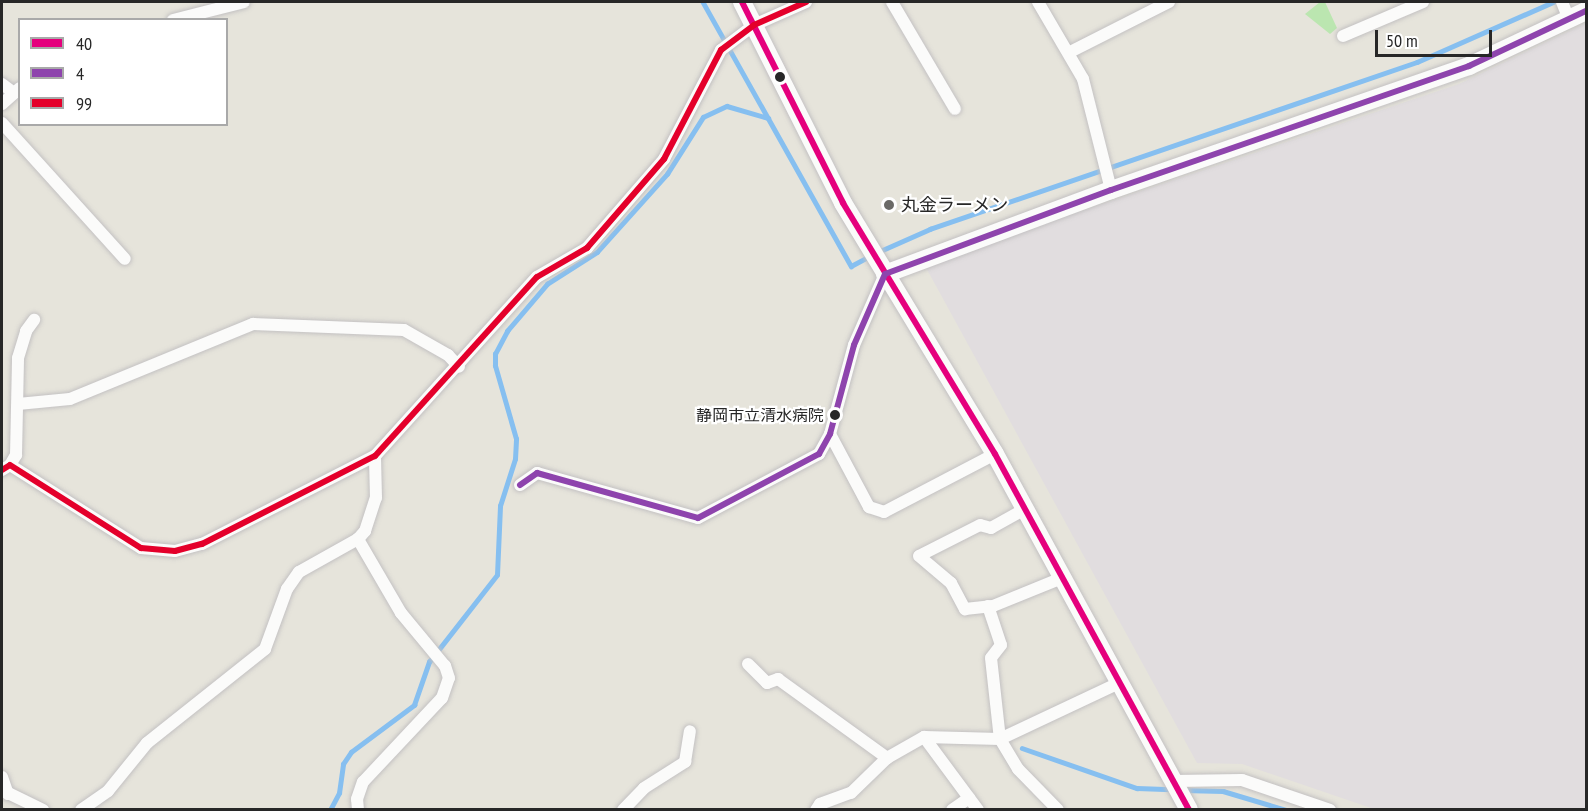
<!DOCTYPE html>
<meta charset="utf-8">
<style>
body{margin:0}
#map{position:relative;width:1588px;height:811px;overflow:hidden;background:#e6e4db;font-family:"PT Sans Narrow","Noto Sans JP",sans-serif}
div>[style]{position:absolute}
.industrial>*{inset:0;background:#e1dddf}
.green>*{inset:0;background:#bbe6b0}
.stream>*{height:4.5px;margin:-2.25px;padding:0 2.25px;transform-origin:2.25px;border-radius:2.25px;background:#86bff0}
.roads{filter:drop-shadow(0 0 2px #c3c1c2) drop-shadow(0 0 2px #c3c1c2)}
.street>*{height:12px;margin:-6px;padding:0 6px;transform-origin:6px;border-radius:6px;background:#fbfbfa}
.secondary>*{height:18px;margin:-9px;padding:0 9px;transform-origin:9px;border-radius:9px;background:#fbfbfa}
.bus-1>*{height:6px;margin:-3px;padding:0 3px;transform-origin:3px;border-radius:3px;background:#e5007d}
.bus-2>*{height:6px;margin:-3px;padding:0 3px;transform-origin:3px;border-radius:3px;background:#8e44ad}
.bus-3>*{height:6px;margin:-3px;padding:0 3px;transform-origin:3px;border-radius:3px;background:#e4002b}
.dots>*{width:16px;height:16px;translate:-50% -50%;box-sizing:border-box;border:3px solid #fff;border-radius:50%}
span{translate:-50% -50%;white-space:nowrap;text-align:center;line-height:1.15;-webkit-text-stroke:4.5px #fff;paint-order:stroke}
.bus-label{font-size:16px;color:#272727}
.right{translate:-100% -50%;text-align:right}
.poi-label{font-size:18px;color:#272727}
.left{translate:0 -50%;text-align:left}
.frame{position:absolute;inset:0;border:3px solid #272727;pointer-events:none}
.legend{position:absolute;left:18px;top:18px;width:210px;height:108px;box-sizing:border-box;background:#fff;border:2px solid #a9a9a9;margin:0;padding:8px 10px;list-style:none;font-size:18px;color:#272727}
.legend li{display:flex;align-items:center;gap:12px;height:30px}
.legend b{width:30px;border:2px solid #a9a9a9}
.scale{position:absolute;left:1375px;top:30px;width:117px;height:27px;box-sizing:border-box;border:3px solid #272727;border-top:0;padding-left:8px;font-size:18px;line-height:21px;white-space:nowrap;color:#272727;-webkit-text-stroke:4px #fff;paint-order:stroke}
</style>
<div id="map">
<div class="industrial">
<div style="clip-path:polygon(1586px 23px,1586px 809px,1374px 809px,1242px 764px,1197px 763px,924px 264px,1459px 84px)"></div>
</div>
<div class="green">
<div style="clip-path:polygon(1320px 2px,1325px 2px,1337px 28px,1330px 34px,1305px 14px)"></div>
</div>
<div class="stream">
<div style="left:703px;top:2px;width:303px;rotate:60.7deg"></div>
<div style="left:851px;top:266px;width:21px;rotate:-28deg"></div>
<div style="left:878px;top:252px;width:57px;rotate:-23.9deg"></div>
<div style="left:930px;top:229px;width:515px;rotate:-18.93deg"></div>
<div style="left:1417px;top:62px;width:149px;rotate:-23.8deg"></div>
<div style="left:1022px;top:748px;width:122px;rotate:19.2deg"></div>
<div style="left:1137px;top:788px;width:34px;rotate:2deg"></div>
<div style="left:1183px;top:790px;width:40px;rotate:1.4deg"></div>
<div style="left:1223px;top:791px;width:66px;rotate:16.8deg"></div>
<div style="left:330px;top:810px;width:19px;rotate:-62deg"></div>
<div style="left:339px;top:793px;width:29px;rotate:-82deg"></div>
<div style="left:343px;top:764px;width:14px;rotate:-56deg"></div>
<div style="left:351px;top:752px;width:79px;rotate:-36.7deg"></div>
<div style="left:414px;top:705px;width:46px;rotate:-70.8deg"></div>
<div style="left:429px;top:662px;width:110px;rotate:-52deg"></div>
<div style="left:497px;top:575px;width:69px;rotate:-87.5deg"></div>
<div style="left:500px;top:506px;width:49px;rotate:-72.3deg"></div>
<div style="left:515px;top:459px;width:20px;rotate:-87deg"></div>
<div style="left:516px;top:439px;width:76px;rotate:-106deg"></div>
<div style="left:495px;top:366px;width:12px;rotate:-90deg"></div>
<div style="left:495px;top:354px;width:26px;rotate:-62deg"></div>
<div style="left:507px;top:331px;width:62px;rotate:-49.6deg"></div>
<div style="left:547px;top:284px;width:59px;rotate:-32.6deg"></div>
<div style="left:597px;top:252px;width:105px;rotate:-48.1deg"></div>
<div style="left:667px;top:174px;width:67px;rotate:-57.7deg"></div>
<div style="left:703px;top:117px;width:26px;rotate:-25deg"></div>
<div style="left:727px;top:106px;width:43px;rotate:16.3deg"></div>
</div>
<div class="roads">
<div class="street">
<div style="left:892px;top:2px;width:124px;rotate:59.5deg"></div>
<div style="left:1038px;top:2px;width:89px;rotate:59.7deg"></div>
<div style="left:1083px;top:79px;width:114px;rotate:75.8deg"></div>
<div style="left:1562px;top:2px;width:18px;rotate:68deg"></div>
<div style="left:173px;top:20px;width:73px;rotate:-14.2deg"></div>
<div style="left:1343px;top:36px;width:87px;rotate:-23deg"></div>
<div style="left:1070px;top:52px;width:111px;rotate:-26.8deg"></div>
<div style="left:2px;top:84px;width:15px;rotate:37deg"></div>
<div style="left:2px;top:104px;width:24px;rotate:-42deg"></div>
<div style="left:2px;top:123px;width:183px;rotate:47.9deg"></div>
<div style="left:18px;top:404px;width:52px;rotate:-5.5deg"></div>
<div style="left:70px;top:399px;width:198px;rotate:-22.3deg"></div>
<div style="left:253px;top:324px;width:151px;rotate:2.3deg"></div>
<div style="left:404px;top:330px;width:51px;rotate:29.6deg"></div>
<div style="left:448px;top:355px;width:16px;rotate:47deg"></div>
<div style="left:830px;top:434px;width:83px;rotate:61.9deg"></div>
<div style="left:869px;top:507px;width:16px;rotate:18deg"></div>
<div style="left:884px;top:512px;width:125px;rotate:-27.6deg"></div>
<div style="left:10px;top:465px;width:12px;rotate:-59deg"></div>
<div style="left:16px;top:455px;width:97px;rotate:-88.8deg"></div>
<div style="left:18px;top:358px;width:28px;rotate:-73deg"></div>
<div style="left:26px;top:331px;width:14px;rotate:-54deg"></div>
<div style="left:2px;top:470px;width:9px;rotate:-32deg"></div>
<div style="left:10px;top:465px;width:155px;rotate:32.4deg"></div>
<div style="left:141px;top:548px;width:34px;rotate:5deg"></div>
<div style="left:175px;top:551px;width:28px;rotate:-15deg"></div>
<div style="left:202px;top:544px;width:194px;rotate:-27deg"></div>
<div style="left:375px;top:456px;width:241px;rotate:-47.9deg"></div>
<div style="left:537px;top:277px;width:58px;rotate:-30.1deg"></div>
<div style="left:587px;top:248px;width:118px;rotate:-49.1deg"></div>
<div style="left:664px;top:159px;width:123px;rotate:-62.4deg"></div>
<div style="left:721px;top:50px;width:41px;rotate:-37.1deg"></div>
<div style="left:754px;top:25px;width:57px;rotate:-23.9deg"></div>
<div style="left:520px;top:485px;width:21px;rotate:-35deg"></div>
<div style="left:537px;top:473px;width:167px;rotate:15.6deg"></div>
<div style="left:698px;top:518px;width:137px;rotate:-27.9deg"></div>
<div style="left:819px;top:454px;width:23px;rotate:-61deg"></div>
<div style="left:830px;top:434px;width:92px;rotate:-74.9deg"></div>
<div style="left:854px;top:345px;width:77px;rotate:-66.4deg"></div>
<div style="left:1025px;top:509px;width:39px;rotate:151deg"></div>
<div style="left:991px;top:528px;width:11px;rotate:-165deg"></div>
<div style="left:980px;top:525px;width:68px;rotate:153.1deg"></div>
<div style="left:919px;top:556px;width:42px;rotate:40.2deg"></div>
<div style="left:951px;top:583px;width:30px;rotate:62deg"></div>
<div style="left:965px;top:609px;width:28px;rotate:-6deg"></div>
<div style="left:993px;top:606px;width:74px;rotate:-22.1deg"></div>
<div style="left:988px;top:606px;width:41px;rotate:71.6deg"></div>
<div style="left:1001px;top:645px;width:16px;rotate:128deg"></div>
<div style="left:991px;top:658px;width:81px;rotate:83.7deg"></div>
<div style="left:1000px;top:739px;width:35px;rotate:59deg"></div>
<div style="left:1018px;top:769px;width:57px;rotate:45.7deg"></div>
<div style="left:748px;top:664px;width:27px;rotate:45deg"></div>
<div style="left:767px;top:683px;width:12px;rotate:-20deg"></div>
<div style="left:778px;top:679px;width:135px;rotate:35.9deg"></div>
<div style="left:924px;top:737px;width:91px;rotate:53.5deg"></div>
<div style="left:2px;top:777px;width:18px;rotate:71deg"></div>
<div style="left:1174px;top:781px;width:68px;rotate:-0.8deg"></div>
<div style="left:1242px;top:780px;width:93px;rotate:18.8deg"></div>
<div style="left:2px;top:790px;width:46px;rotate:26deg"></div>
<div style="left:81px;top:810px;width:33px;rotate:-35deg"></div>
<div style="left:108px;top:791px;width:62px;rotate:-50.9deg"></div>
<div style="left:147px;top:743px;width:151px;rotate:-38.5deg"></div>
<div style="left:265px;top:649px;width:64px;rotate:-69.9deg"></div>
<div style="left:287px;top:589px;width:21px;rotate:-55deg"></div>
<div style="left:299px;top:572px;width:68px;rotate:-29.2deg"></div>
<div style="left:358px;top:539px;width:11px;rotate:-49deg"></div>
<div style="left:365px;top:531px;width:35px;rotate:-72deg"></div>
<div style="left:376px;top:498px;width:42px;rotate:-91.4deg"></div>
<div style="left:358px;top:810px;width:11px;rotate:-95deg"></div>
<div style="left:357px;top:799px;width:18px;rotate:-71deg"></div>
<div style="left:363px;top:782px;width:115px;rotate:-46.8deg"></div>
<div style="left:442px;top:698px;width:21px;rotate:-71deg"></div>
<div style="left:449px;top:678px;width:13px;rotate:-108deg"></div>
<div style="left:445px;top:666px;width:69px;rotate:-129.7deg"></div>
<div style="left:401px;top:613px;width:86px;rotate:-120.2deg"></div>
<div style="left:623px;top:810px;width:30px;rotate:-46deg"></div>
<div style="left:644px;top:788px;width:49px;rotate:-32.4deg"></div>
<div style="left:685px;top:762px;width:31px;rotate:-81deg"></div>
<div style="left:816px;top:810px;width:7px;rotate:-56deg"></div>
<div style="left:820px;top:804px;width:33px;rotate:-20deg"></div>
<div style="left:851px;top:793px;width:50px;rotate:-44.2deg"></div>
<div style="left:887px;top:758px;width:43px;rotate:-29.6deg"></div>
<div style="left:924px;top:737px;width:76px;rotate:1.5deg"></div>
<div style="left:1000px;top:739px;width:132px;rotate:-25.2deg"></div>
<div style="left:952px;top:810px;width:21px;rotate:-35deg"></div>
</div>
<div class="secondary">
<div style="left:742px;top:2px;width:225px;rotate:63.3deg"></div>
<div style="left:843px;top:203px;width:293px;rotate:58.8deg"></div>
<div style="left:995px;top:454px;width:405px;rotate:61.4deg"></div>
<div style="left:885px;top:274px;width:241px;rotate:-20.4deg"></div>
<div style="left:1111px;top:190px;width:379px;rotate:-19.1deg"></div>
<div style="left:1469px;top:66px;width:129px;rotate:-25.2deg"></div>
</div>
</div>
<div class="bus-1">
<div style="left:742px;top:2px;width:225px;rotate:63.3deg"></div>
<div style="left:843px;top:203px;width:293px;rotate:58.8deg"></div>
<div style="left:995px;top:454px;width:405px;rotate:61.4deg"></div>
</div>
<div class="bus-2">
<div style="left:520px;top:485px;width:21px;rotate:-35deg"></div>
<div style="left:537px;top:473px;width:167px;rotate:15.6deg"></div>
<div style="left:698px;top:518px;width:137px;rotate:-27.9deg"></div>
<div style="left:819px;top:454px;width:23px;rotate:-61deg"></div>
<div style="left:830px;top:434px;width:92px;rotate:-74.9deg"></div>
<div style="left:854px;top:345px;width:77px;rotate:-66.4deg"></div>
<div style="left:885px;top:274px;width:241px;rotate:-20.4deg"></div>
<div style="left:1111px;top:190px;width:379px;rotate:-19.1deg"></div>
<div style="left:1469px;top:66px;width:129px;rotate:-25.2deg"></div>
</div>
<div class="bus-3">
<div style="left:2px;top:470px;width:9px;rotate:-32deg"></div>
<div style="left:10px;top:465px;width:155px;rotate:32.4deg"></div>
<div style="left:141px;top:548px;width:34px;rotate:5deg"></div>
<div style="left:175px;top:551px;width:28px;rotate:-15deg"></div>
<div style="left:202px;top:544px;width:194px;rotate:-27deg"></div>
<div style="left:375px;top:456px;width:241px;rotate:-47.9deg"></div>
<div style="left:537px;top:277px;width:58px;rotate:-30.1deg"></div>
<div style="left:587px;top:248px;width:118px;rotate:-49.1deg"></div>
<div style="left:664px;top:159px;width:123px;rotate:-62.4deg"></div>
<div style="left:721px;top:50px;width:41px;rotate:-37.1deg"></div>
<div style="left:754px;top:25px;width:57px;rotate:-23.9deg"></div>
</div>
<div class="dots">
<div style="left:780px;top:77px;background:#272727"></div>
<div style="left:889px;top:205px;background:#6a6966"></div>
<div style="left:835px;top:415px;background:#272727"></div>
</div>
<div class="bus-label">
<span class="right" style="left:824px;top:415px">静岡市立清水病院</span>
</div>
<div class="poi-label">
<span class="left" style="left:901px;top:205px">丸金ラーメン</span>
</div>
<div class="frame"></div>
<ul class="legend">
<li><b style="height:8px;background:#e5007d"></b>40</li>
<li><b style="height:8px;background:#8e44ad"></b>4</li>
<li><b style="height:8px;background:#e4002b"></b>99</li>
</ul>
<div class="scale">50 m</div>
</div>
